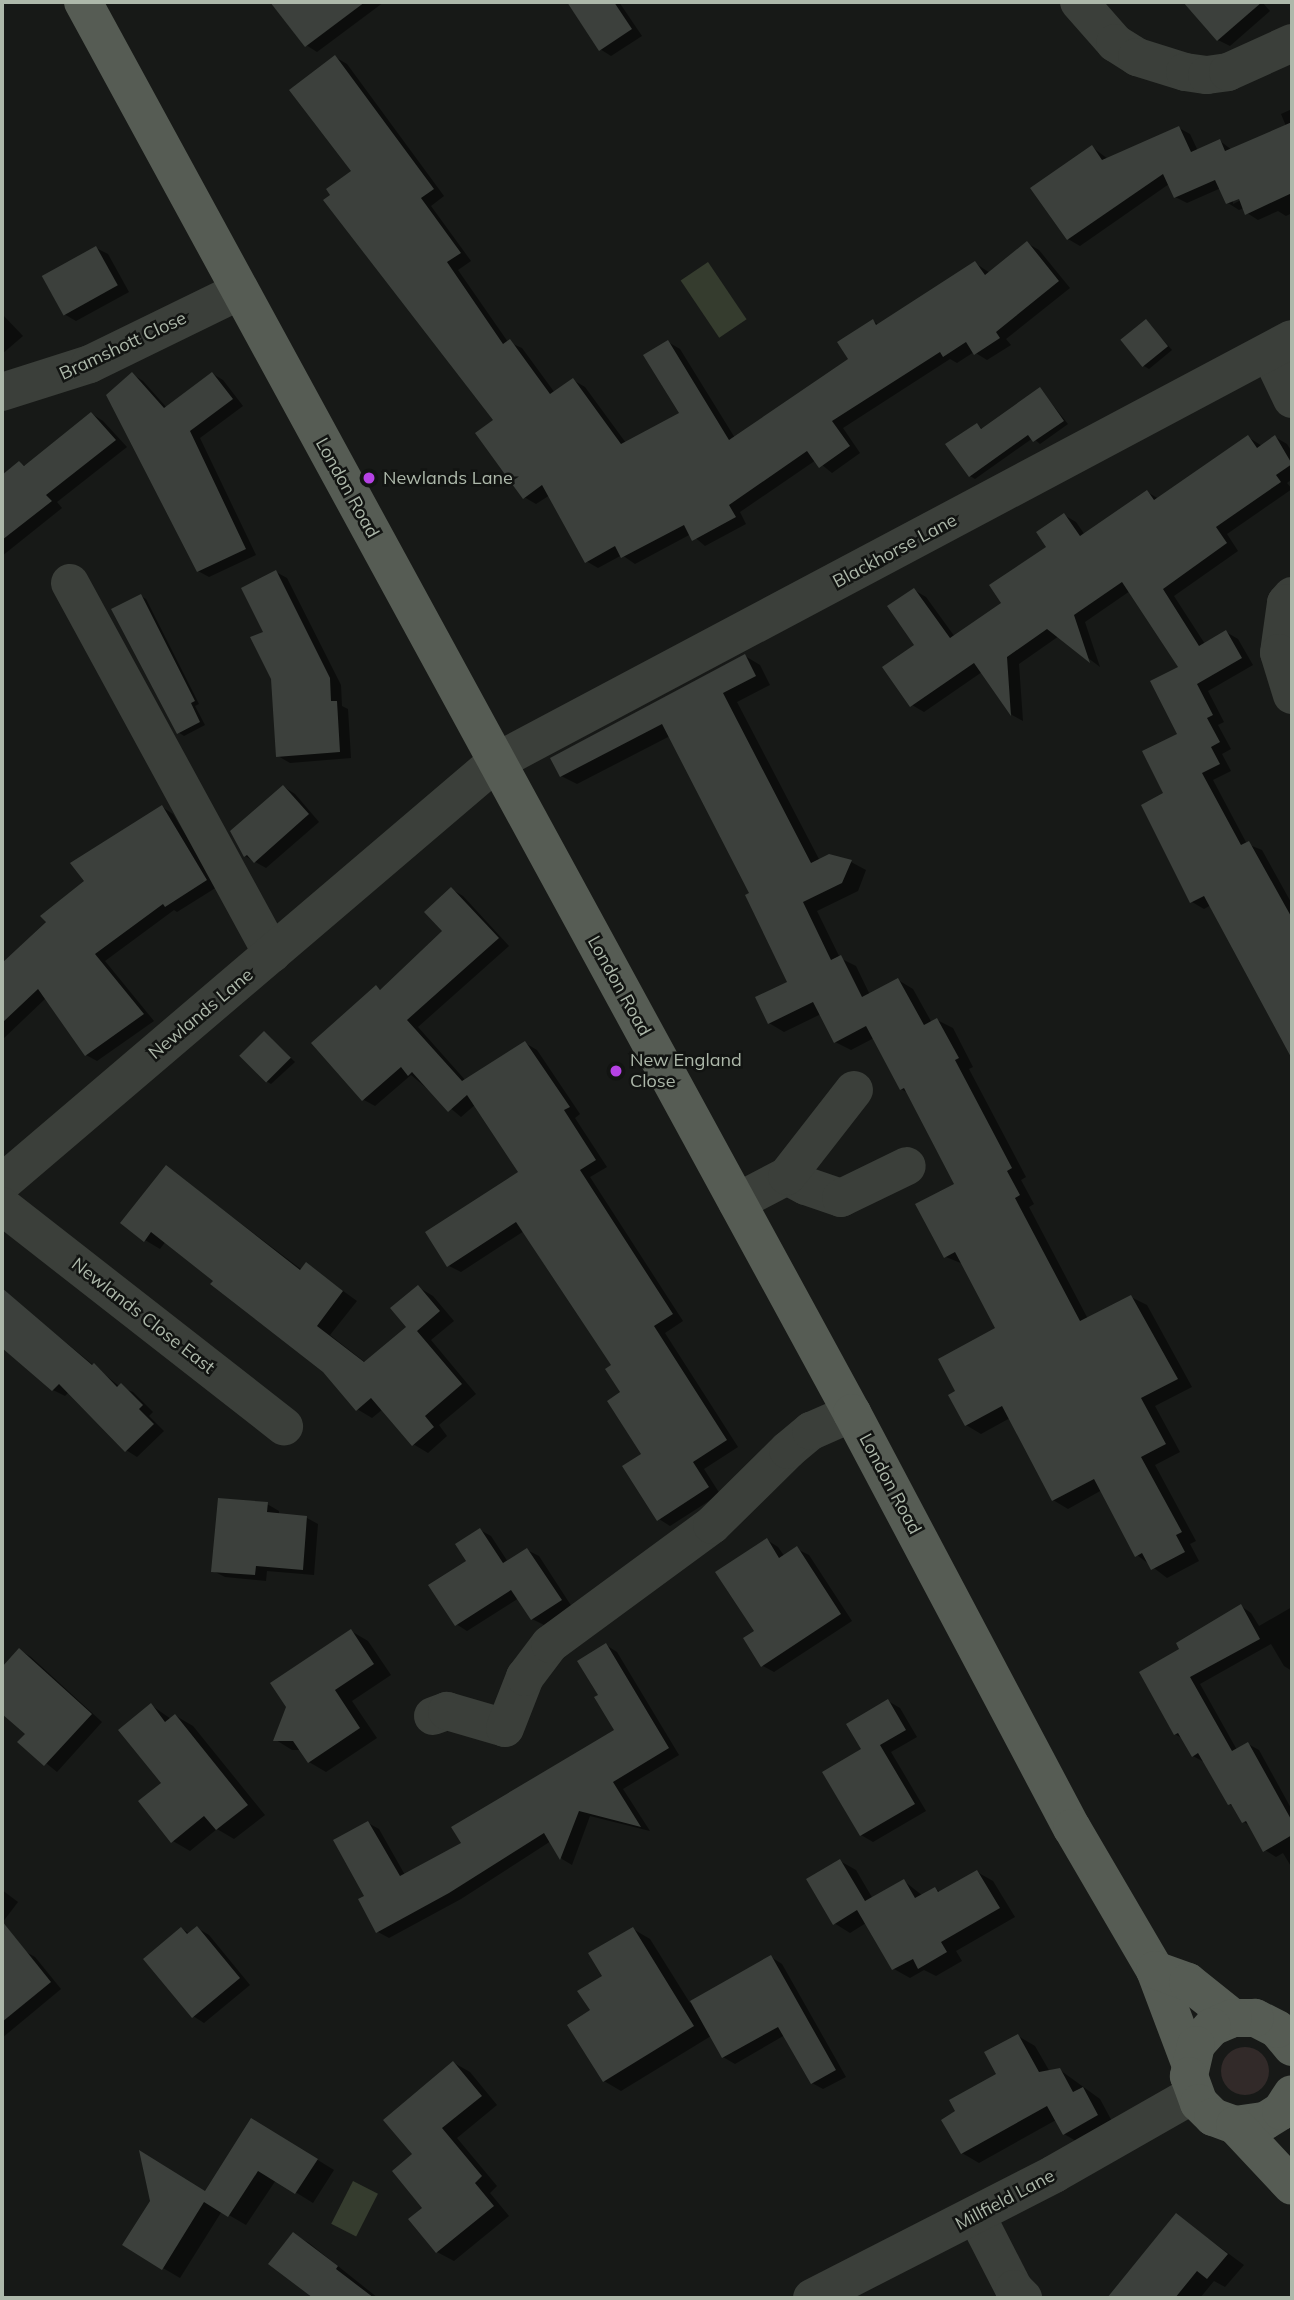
<!DOCTYPE html>
<style>
body{margin:0}
#map{position:relative;width:1294px;height:2300px;overflow:hidden;background:#171917;font-family:Mulish,sans-serif}
div>[style]{position:absolute}
.green>*{inset:0;background:#322a29}
.round{border-radius:50%}
.water>*{inset:0;background:#353c2e;transform-origin:0 0}
.shadow>*{inset:0;background:#0007}
.building>*{inset:0;background:#3c403c;transform-origin:0 0}
.minor>*{height:38px;margin:-19px;padding:0 19px;transform-origin:19px;border-radius:19px;background:#3b3f3a}
.major>*{height:38px;margin:-19px;padding:0 19px;transform-origin:19px;border-radius:19px;background:#565c54}
.dots>*{width:19px;height:19px;translate:-50% -50%;box-sizing:border-box;border:4px solid #121412;border-radius:50%}
span{translate:-50% -50%;white-space:nowrap;text-align:center;line-height:1.15;-webkit-text-stroke:5px #121412;paint-order:stroke}
.street-label{font-size:18px;color:#adb8aa}
.poi-label{font-size:18px;color:#adb8aa}
.left{translate:0 -50%;text-align:left}
.frame{position:absolute;inset:0;border:4px solid #adb8aa;pointer-events:none}
</style>
<div id="map">
<div class="green">
<div class="round" style="left:1221px;top:2047px;width:48px;height:48px"></div>
</div>
<div class="water">
<div style="left:708px;top:262px;width:69px;height:33px;rotate:56deg"></div>
<div style="left:353px;top:2181px;width:28px;height:48px;rotate:27deg"></div>
</div>
<div class="shadow">
<div style="clip-path:polygon(272px 2px,384px 2px,317px 52px,306px 45px)"></div>
<div style="clip-path:polygon(587px 2px,619px 2px,642px 36px,611px 56px,600px 49px,574px 10px)"></div>
<div style="clip-path:polygon(1185px 2px,1262px 2px,1270px 11px,1230px 46px,1218px 40px)"></div>
<div style="clip-path:polygon(335px 57px,347px 64px,444px 196px,431px 206px,471px 261px,458px 270px,508px 342px,522px 348px,555px 393px,573px 380px,585px 387px,626px 443px,681px 414px,668px 342px,680px 349px,735px 438px,850px 359px,873px 321px,879px 325px,975px 263px,990px 273px,1027px 243px,1039px 250px,1070px 288px,1006px 339px,1011px 345px,987px 360px,974px 352px,957px 363px,950px 359px,843px 428px,860px 453px,832px 473px,816px 460px,740px 512px,746px 524px,705px 546px,691px 534px,635px 564px,622px 555px,598px 568px,586px 561px,550px 495px,536px 504px,524px 497px,495px 421px,354px 172px)"></div>
<div style="clip-path:polygon(evenodd,1292px 109px,1292px 213px,1286px 216px,1278px 211px,1258px 220px,1247px 213px,1244px 208px,1239px 210px,1228px 203px,1221px 188px,1187px 203px,1175px 197px,1169px 184px,1080px 246px,1068px 239px,1033px 188px,1092px 147px,1108px 159px,1179px 128px,1190px 134px,1198px 151px,1220px 141px,1232px 150px,1286px 126px,1281px 114px,1292px 109px,1247px 197px,1233px 204px,1233px 200px,1247px 197px)"></div>
<div style="clip-path:polygon(96px 248px,108px 254px,129px 292px,76px 321px,64px 314px)"></div>
<div style="clip-path:polygon(2px 314px,23px 336px,2px 354px)"></div>
<div style="clip-path:polygon(1146px 321px,1172px 350px,1149px 369px,1144px 366px)"></div>
<div style="clip-path:polygon(132px 374px,143px 381px,167px 408px,213px 374px,223px 380px,243px 406px,200px 438px,256px 555px,209px 577px,198px 571px)"></div>
<div style="clip-path:polygon(1040px 389px,1068px 424px,1040px 444px,1033px 438px,975px 479px,970px 476px,977px 425px,984px 430px)"></div>
<div style="clip-path:polygon(92px 414px,103px 421px,127px 447px,57px 502px,62px 508px,2px 556px,2px 477px,19px 463px,26px 466px)"></div>
<div style="clip-path:polygon(1248px 437px,1262px 446px,1275px 437px,1287px 444px,1292px 452px,1292px 479px,1287px 483px,1292px 489px,1227px 534px,1238px 551px,1174px 596px,1205px 644px,1226px 632px,1238px 639px,1253px 665px,1208px 691px,1224px 722px,1218px 725px,1231px 749px,1222px 754px,1231px 771px,1213px 780px,1247px 844px,1262px 850px,1292px 904px,1292px 1048px,1286px 1044px,1211px 905px,1204px 909px,1192px 902px,1179px 734px,1180px 667px,1130px 591px,1085px 622px,1100px 667px,1059px 636px,1019px 664px,1023px 721px,1012px 715px,982px 672px,924px 712px,912px 705px,916px 645px,914px 590px,926px 597px,955px 637px,1003px 603px,1048px 547px,1064px 515px,1076px 522px,1085px 535px,1147px 492px,1159px 499px)"></div>
<div style="clip-path:polygon(276px 572px,287px 578px,341px 685px,342px 706px,348px 709px,351px 758px,290px 763px,278px 756px,273px 678px,265px 632px)"></div>
<div style="clip-path:polygon(141px 596px,146px 599px,199px 704px,195px 706px,205px 725px,184px 736px,178px 732px)"></div>
<div style="clip-path:polygon(745px 656px,760px 665px,770px 685px,737px 702px,820px 861px,851px 862px,866px 870px,858px 891px,817px 911px,840px 958px,856px 966px,870px 995px,898px 980px,913px 989px,932px 1023px,937px 1020px,953px 1028px,973px 1067px,969px 1069px,1026px 1177px,1021px 1180px,1034px 1204px,1029px 1207px,1088px 1319px,1131px 1297px,1147px 1305px,1192px 1387px,1155px 1406px,1180px 1452px,1155px 1465px,1196px 1541px,1190px 1544px,1199px 1561px,1167px 1578px,1137px 1555px,1102px 1490px,1068px 1509px,1053px 1500px,1010px 1418px,981px 1434px,966px 1425px,957px 1391px,997px 1329px,963px 1264px,946px 1257px,956px 1184px,908px 1093px,901px 1089px,874px 1038px,851px 1050px,835px 1042px,821px 1014px,784px 1032px,769px 1023px,789px 982px,751px 894px,670px 736px,577px 784px,561px 776px)"></div>
<div style="clip-path:polygon(284px 787px,295px 794px,319px 822px,266px 868px,245px 856px)"></div>
<div style="clip-path:polygon(162px 807px,173px 814px,217px 887px,177px 912px,174px 910px,105px 961px,154px 1021px,97px 1061px,86px 1055px,46px 998px,2px 1040px,2px 965px)"></div>
<div style="clip-path:polygon(451px 889px,463px 896px,509px 946px,418px 1027px,466px 1081px,525px 1043px,537px 1050px,580px 1114px,575px 1118px,607px 1167px,590px 1177px,683px 1321px,665px 1333px,738px 1447px,704px 1469px,720px 1494px,670px 1526px,659px 1519px,644px 1454px,613px 1366px,524px 1231px,461px 1272px,449px 1266px,520px 1172px,476px 1104px,461px 1117px,411px 1075px,375px 1106px,364px 1100px,377px 988px,381px 990px,444px 931px)"></div>
<div style="clip-path:polygon(265px 1033px,295px 1062px,271px 1084px,266px 1081px)"></div>
<div style="clip-path:polygon(167px 1167px,302px 1270px,306px 1264px,357px 1301px,330px 1335px,366px 1363px,408px 1327px,418px 1287px,433px 1296px,454px 1321px,431px 1340px,476px 1394px,439px 1425px,447px 1436px,428px 1453px,413px 1444px,383px 1409px,372px 1418px,357px 1409px,324px 1371px,215px 1280px,166px 1241px,160px 1249px,145px 1240px)"></div>
<div style="clip-path:polygon(2px 1290px,120px 1387px,133px 1392px,153px 1412px,149px 1416px,164px 1431px,137px 1457px,126px 1450px,69px 1392px,65px 1396px,53px 1390px,2px 1346px)"></div>
<div style="clip-path:polygon(267px 1504px,279px 1511px,279px 1515px,307px 1518px,318px 1524px,314px 1575px,267px 1571px,266px 1581px,225px 1577px,213px 1571px)"></div>
<div style="clip-path:polygon(480px 1530px,491px 1536px,508px 1562px,527px 1550px,539px 1556px,572px 1607px,544px 1625px,532px 1619px,519px 1598px,467px 1631px,456px 1624px,468px 1562px)"></div>
<div style="clip-path:polygon(767px 1540px,778px 1547px,785px 1557px,797px 1549px,809px 1555px,852px 1621px,774px 1672px,763px 1666px,756px 1631px)"></div>
<div style="clip-path:polygon(1241px 1606px,1251px 1613px,1259px 1626px,1292px 1607px,1292px 1671px,1284px 1666px,1271px 1644px,1200px 1684px,1237px 1750px,1248px 1744px,1259px 1750px,1292px 1810px,1292px 1868px,1283px 1853px,1276px 1857px,1265px 1850px,1252px 1827px,1244px 1822px,1235px 1807px,1229px 1804px,1204px 1762px,1193px 1756px,1183px 1739px,1175px 1734px,1182px 1650px)"></div>
<div style="clip-path:polygon(351px 1631px,368px 1641px,391px 1675px,352px 1701px,377px 1738px,326px 1772px,309px 1762px,301px 1750px,292px 1750px,276px 1740px)"></div>
<div style="clip-path:polygon(606px 1645px,617px 1652px,679px 1755px,623px 1789px,650px 1831px,590px 1816px,572px 1865px,562px 1859px,551px 1841px,461px 1899px,389px 1938px,378px 1932px,367px 1897px,368px 1823px,379px 1829px,405px 1875px,463px 1844px,617px 1731px)"></div>
<div style="clip-path:polygon(20px 1650px,31px 1657px,102px 1722px,57px 1772px,20px 1742px,27px 1734px,16px 1700px,2px 1687px,2px 1669px)"></div>
<div style="clip-path:polygon(888px 1701px,900px 1708px,917px 1737px,891px 1752px,926px 1811px,873px 1842px,861px 1835px,864px 1750px)"></div>
<div style="clip-path:polygon(151px 1705px,171px 1719px,176px 1716px,193px 1726px,265px 1815px,234px 1839px,217px 1829px,190px 1851px,173px 1841px)"></div>
<div style="clip-path:polygon(840px 1861px,856px 1870px,873px 1899px,904px 1881px,923px 1896px,935px 1889px,941px 1892px,977px 1872px,993px 1881px,1015px 1917px,956px 1951px,962px 1961px,936px 1976px,924px 1970px,910px 1978px,894px 1969px,866px 1923px,850px 1933px,834px 1923px)"></div>
<div style="clip-path:polygon(2px 1890px,18px 1902px,2px 1923px)"></div>
<div style="clip-path:polygon(197px 1928px,209px 1935px,250px 1985px,204px 2023px,193px 2016px,182px 1929px,190px 1934px)"></div>
<div style="clip-path:polygon(633px 1929px,650px 1939px,690px 2003px,771px 1957px,782px 1964px,846px 2077px,823px 2089px,812px 2083px,785px 2035px,735px 2064px,723px 2057px,711px 2036px,621px 2091px,604px 2081px,592px 2011px,605px 1976px)"></div>
<div style="clip-path:polygon(24px 1951px,35px 1957px,61px 1989px,2px 2038px,2px 1969px)"></div>
<div style="clip-path:polygon(1018px 2036px,1035px 2046px,1050px 2072px,1060px 2070px,1100px 2099px,1114px 2125px,1081px 2144px,1064px 2134px,1056px 2120px,979px 2163px,962px 2153px)"></div>
<div style="clip-path:polygon(454px 2063px,470px 2072px,497px 2105px,457px 2138px,497px 2186px,490px 2193px,509px 2216px,454px 2261px,437px 2252px,411px 2219px,424px 2208px,414px 2155px)"></div>
<div style="clip-path:polygon(269px 2130px,334px 2170px,313px 2203px,276px 2180px,246px 2225px,222px 2211px,180px 2278px,163px 2268px,206px 2193px)"></div>
<div style="clip-path:polygon(1176px 2215px,1244px 2265px,1225px 2287px,1214px 2281px,1200px 2298px,1110px 2298px)"></div>
<div style="clip-path:polygon(293px 2234px,309px 2243px,378px 2298px,307px 2298px,311px 2294px)"></div>
</div>
<div class="building">
<div style="clip-path:polygon(270px 2px,365px 2px,305px 47px)"></div>
<div style="clip-path:polygon(567px 2px,614px 2px,632px 29px,599px 51px)"></div>
<div style="clip-path:polygon(1183px 2px,1262px 2px,1217px 41px)"></div>
<div style="clip-path:polygon(335px 55px,434px 189px,421px 198px,461px 253px,447px 262px,503px 344px,510px 339px,550px 394px,573px 378px,621px 444px,679px 413px,643px 355px,668px 340px,729px 440px,848px 359px,837px 342px,873px 319px,876px 325px,975px 261px,985px 275px,1027px 241px,1059px 281px,996px 332px,1000px 338px,974px 355px,966px 342px,943px 357px,940px 352px,832px 421px,850px 446px,819px 468px,807px 451px,729px 505px,736px 517px,692px 541px,684px 525px,621px 558px,615px 546px,585px 563px,542px 485px,523px 499px,475px 433px,493px 420px,323px 200px,330px 195px,326px 189px,351px 171px,289px 90px)"></div>
<div style="clip-path:polygon(1292px 122px,1292px 193px,1245px 215px,1239px 199px,1226px 204px,1215px 180px,1174px 198px,1163px 174px,1067px 240px,1030px 188px,1092px 145px,1102px 160px,1179px 126px,1191px 152px,1220px 139px,1225px 151px)"></div>
<div style="left:96px;top:246px;width:45px;height:62px;rotate:61deg"></div>
<div style="left:1146px;top:319px;width:35px;height:33px;rotate:51deg"></div>
<div style="clip-path:polygon(132px 372px,164px 408px,212px 372px,233px 399px,190px 431px,246px 549px,197px 572px,106px 395px)"></div>
<div style="clip-path:polygon(1040px 387px,1064px 421px,1033px 442px,1028px 435px,969px 477px,945px 444px,977px 423px,981px 429px)"></div>
<div style="clip-path:polygon(91px 412px,116px 440px,46px 495px,52px 501px,2px 540px,2px 475px,19px 461px,24px 466px)"></div>
<div style="clip-path:polygon(1248px 435px,1257px 448px,1275px 435px,1292px 464px,1276px 475px,1281px 482px,1216px 527px,1227px 543px,1163px 589px,1199px 646px,1226px 630px,1242px 658px,1197px 684px,1213px 715px,1207px 718px,1220px 742px,1211px 747px,1220px 764px,1202px 773px,1241px 845px,1249px 841px,1292px 918px,1292px 1059px,1204px 896px,1190px 903px,1141px 805px,1163px 793px,1142px 751px,1177px 734px,1150px 681px,1178px 667px,1122px 582px,1074px 615px,1090px 663px,1047px 629px,1007px 657px,1011px 716px,974px 663px,910px 707px,882px 667px,914px 645px,887px 606px,914px 588px,950px 638px,1001px 603px,989px 585px,1046px 547px,1036px 532px,1064px 513px,1080px 536px,1147px 490px,1154px 500px)"></div>
<div style="clip-path:polygon(276px 570px,330px 678px,331px 701px,337px 701px,340px 752px,276px 757px,271px 679px,250px 637px,263px 632px,241px 588px)"></div>
<div style="clip-path:polygon(141px 594px,195px 701px,191px 703px,200px 722px,177px 734px,111px 609px)"></div>
<div style="clip-path:polygon(745px 654px,756px 676px,723px 693px,811px 863px,829px 854px,852px 860px,842px 883px,803px 902px,831px 960px,841px 955px,862px 997px,898px 978px,924px 1025px,937px 1018px,959px 1058px,955px 1060px,1012px 1168px,1007px 1171px,1020px 1195px,1015px 1198px,1080px 1321px,1131px 1295px,1178px 1379px,1141px 1398px,1166px 1444px,1141px 1457px,1182px 1532px,1176px 1535px,1185px 1552px,1151px 1570px,1142px 1553px,1135px 1557px,1094px 1479px,1052px 1501px,1002px 1406px,965px 1426px,948px 1395px,955px 1391px,938px 1359px,995px 1328px,955px 1252px,944px 1258px,915px 1204px,954px 1184px,904px 1088px,900px 1090px,866px 1026px,834px 1043px,813px 1002px,768px 1024px,755px 997px,787px 982px,745px 895px,749px 893px,662px 724px,560px 777px,550px 758px)"></div>
<div style="clip-path:polygon(283px 785px,309px 814px,254px 863px,247px 855px,244px 857px,230px 831px)"></div>
<div style="clip-path:polygon(162px 805px,207px 880px,165px 907px,163px 904px,95px 954px,144px 1014px,85px 1056px,38px 989px,2px 1023px,2px 963px,46px 922px,40px 916px,84px 881px,70px 863px)"></div>
<div style="clip-path:polygon(451px 887px,499px 938px,407px 1020px,462px 1081px,525px 1041px,570px 1107px,564px 1110px,596px 1160px,580px 1170px,673px 1314px,654px 1326px,727px 1440px,693px 1462px,709px 1487px,657px 1521px,622px 1466px,641px 1454px,607px 1401px,620px 1392px,605px 1369px,611px 1365px,516px 1222px,447px 1267px,425px 1232px,518px 1172px,467px 1095px,448px 1112px,412px 1072px,408px 1076px,401px 1067px,362px 1101px,311px 1043px,376px 985px,380px 990px,442px 931px,424px 912px)"></div>
<div style="left:264px;top:1031px;width:38px;height:35px;rotate:45deg"></div>
<div style="clip-path:polygon(166px 1165px,300px 1270px,306px 1262px,343px 1291px,317px 1326px,364px 1362px,406px 1327px,390px 1308px,418px 1285px,440px 1311px,417px 1331px,462px 1384px,425px 1416px,434px 1427px,412px 1446px,371px 1398px,356px 1411px,323px 1372px,210px 1284px,213px 1281px,151px 1232px,144px 1242px,120px 1223px)"></div>
<div style="clip-path:polygon(2px 1288px,92px 1365px,94px 1363px,117px 1387px,121px 1383px,143px 1405px,139px 1409px,154px 1424px,125px 1452px,59px 1384px,52px 1391px,2px 1348px)"></div>
<div style="clip-path:polygon(218px 1498px,268px 1502px,267px 1512px,307px 1516px,303px 1570px,256px 1566px,255px 1575px,211px 1572px)"></div>
<div style="clip-path:polygon(480px 1528px,503px 1563px,527px 1548px,562px 1600px,531px 1620px,511px 1590px,455px 1626px,428px 1585px,466px 1561px,455px 1544px)"></div>
<div style="clip-path:polygon(767px 1538px,779px 1558px,797px 1546px,841px 1614px,761px 1667px,743px 1638px,754px 1631px,715px 1572px)"></div>
<div style="clip-path:polygon(1241px 1604px,1260px 1639px,1190px 1677px,1232px 1751px,1248px 1742px,1292px 1821px,1292px 1835px,1263px 1852px,1246px 1821px,1242px 1823px,1231px 1804px,1228px 1805px,1198px 1753px,1192px 1757px,1178px 1733px,1174px 1735px,1139px 1672px,1179px 1649px,1176px 1643px)"></div>
<div style="clip-path:polygon(351px 1629px,374px 1664px,335px 1690px,360px 1728px,308px 1763px,293px 1741px,273px 1741px,286px 1707px,270px 1683px)"></div>
<div style="clip-path:polygon(606px 1643px,669px 1748px,613px 1782px,641px 1827px,579px 1811px,560px 1860px,544px 1833px,449px 1893px,376px 1933px,358px 1899px,364px 1896px,333px 1840px,368px 1821px,400px 1876px,461px 1843px,451px 1827px,614px 1730px,594px 1697px,598px 1695px,577px 1661px)"></div>
<div style="clip-path:polygon(19px 1648px,92px 1714px,44px 1766px,17px 1742px,25px 1734px,2px 1714px,2px 1667px)"></div>
<div style="clip-path:polygon(888px 1699px,906px 1730px,880px 1745px,915px 1804px,860px 1836px,822px 1772px,861px 1749px,846px 1724px)"></div>
<div style="clip-path:polygon(151px 1703px,165px 1722px,175px 1714px,248px 1805px,216px 1830px,204px 1816px,171px 1843px,138px 1801px,161px 1783px,118px 1730px)"></div>
<div style="clip-path:polygon(840px 1859px,865px 1901px,904px 1879px,915px 1898px,935px 1887px,938px 1892px,977px 1870px,1000px 1908px,941px 1942px,947px 1952px,918px 1969px,913px 1959px,892px 1970px,857px 1910px,833px 1925px,806px 1879px)"></div>
<div style="clip-path:polygon(2px 1921px,51px 1982px,2px 2022px)"></div>
<div style="clip-path:polygon(197px 1926px,240px 1978px,192px 2018px,143px 1959px,181px 1927px,187px 1934px)"></div>
<div style="clip-path:polygon(633px 1927px,694px 2026px,603px 2082px,567px 2025px,590px 2010px,577px 1991px,602px 1976px,588px 1953px)"></div>
<div style="clip-path:polygon(771px 1955px,836px 2070px,811px 2084px,778px 2027px,722px 2058px,690px 2001px)"></div>
<div style="clip-path:polygon(1018px 2034px,1039px 2072px,1060px 2068px,1073px 2092px,1083px 2087px,1098px 2115px,1063px 2135px,1047px 2106px,961px 2154px,941px 2120px,955px 2111px,949px 2100px,996px 2074px,984px 2052px)"></div>
<div style="clip-path:polygon(453px 2061px,482px 2096px,442px 2128px,482px 2176px,475px 2183px,494px 2206px,436px 2253px,408px 2219px,422px 2208px,392px 2171px,412px 2154px,383px 2120px)"></div>
<div style="clip-path:polygon(251px 2118px,318px 2159px,295px 2194px,258px 2171px,228px 2217px,204px 2202px,162px 2270px,122px 2245px,150px 2201px,139px 2150px,205px 2191px)"></div>
<div style="clip-path:polygon(1176px 2213px,1228px 2254px,1207px 2279px,1197px 2271px,1175px 2298px,1107px 2298px)"></div>
<div style="clip-path:polygon(293px 2232px,338px 2266px,336px 2269px,374px 2298px,313px 2298px,268px 2264px)"></div>
</div>
<div class="minor">
<div style="left:1079px;top:2px;width:55px;rotate:48.7deg"></div>
<div style="left:1115px;top:43px;width:26px;rotate:32deg"></div>
<div style="left:1137px;top:57px;width:50px;rotate:17.4deg"></div>
<div style="left:1185px;top:72px;width:22px;rotate:8deg"></div>
<div style="left:1207px;top:75px;width:21px;rotate:-8deg"></div>
<div style="left:1228px;top:72px;width:70px;rotate:-24.4deg"></div>
<div style="left:1270px;top:353px;width:51px;rotate:64.4deg"></div>
<div style="left:2px;top:392px;width:92px;rotate:-17.7deg"></div>
<div style="left:90px;top:364px;width:167px;rotate:-26deg"></div>
<div style="left:70px;top:583px;width:422px;rotate:61.4deg"></div>
<div style="left:1292px;top:596px;width:9px;rotate:131deg"></div>
<div style="left:1286px;top:603px;width:50px;rotate:98deg"></div>
<div style="left:1279px;top:653px;width:44px;rotate:72.8deg"></div>
<div style="left:787px;top:1176px;width:21px;rotate:28deg"></div>
<div style="left:806px;top:1186px;width:37px;rotate:19deg"></div>
<div style="left:841px;top:1198px;width:73px;rotate:-25.9deg"></div>
<div style="left:2px;top:1183px;width:649px;rotate:-40.44deg"></div>
<div style="left:496px;top:762px;width:901px;rotate:-27.99deg"></div>
<div style="left:737px;top:1202px;width:56px;rotate:-27.5deg"></div>
<div style="left:787px;top:1176px;width:109px;rotate:-52.1deg"></div>
<div style="left:2px;top:1206px;width:358px;rotate:38deg"></div>
<div style="left:433px;top:1716px;width:15px;rotate:-20deg"></div>
<div style="left:447px;top:1711px;width:60px;rotate:16.3deg"></div>
<div style="left:505px;top:1728px;width:55px;rotate:-68.6deg"></div>
<div style="left:525px;top:1677px;width:41px;rotate:-52.9deg"></div>
<div style="left:550px;top:1644px;width:201px;rotate:-36.3deg"></div>
<div style="left:712px;top:1525px;width:107px;rotate:-44.6deg"></div>
<div style="left:788px;top:1450px;width:30px;rotate:-40deg"></div>
<div style="left:811px;top:1431px;width:45px;rotate:-23.7deg"></div>
<div style="left:976px;top:2215px;width:83px;rotate:62.8deg"></div>
<div style="left:1014px;top:2289px;width:13px;rotate:45deg"></div>
<div style="left:812px;top:2298px;width:272px;rotate:-27.1deg"></div>
<div style="left:1054px;top:2174px;width:161px;rotate:-29.7deg"></div>
</div>
<div class="major">
<div style="left:83px;top:2px;width:1607px;rotate:61.41deg"></div>
<div style="left:852px;top:1413px;width:470px;rotate:62.1deg"></div>
<div style="left:1072px;top:1828px;width:164px;rotate:59.7deg"></div>
<div style="left:1155px;top:1970px;width:99px;rotate:69.4deg"></div>
<div style="left:1155px;top:1970px;width:35px;rotate:20deg"></div>
<div style="left:1188px;top:1982px;width:58px;rotate:38.7deg"></div>
<div style="left:1292px;top:2047px;width:23px;rotate:-130deg"></div>
<div style="left:1277px;top:2029px;width:25px;rotate:-153deg"></div>
<div style="left:1255px;top:2018px;width:22px;rotate:180deg"></div>
<div style="left:1233px;top:2018px;width:23px;rotate:157deg"></div>
<div style="left:1212px;top:2027px;width:24px;rotate:132deg"></div>
<div style="left:1196px;top:2045px;width:32px;rotate:103deg"></div>
<div style="left:1189px;top:2076px;width:29px;rotate:70deg"></div>
<div style="left:1199px;top:2103px;width:20px;rotate:45deg"></div>
<div style="left:1213px;top:2117px;width:23px;rotate:20deg"></div>
<div style="left:1235px;top:2125px;width:30px;rotate:-8deg"></div>
<div style="left:1265px;top:2121px;width:19px;rotate:-32deg"></div>
<div style="left:1281px;top:2111px;width:20px;rotate:-57deg"></div>
<div style="left:1235px;top:2125px;width:83px;rotate:46.9deg"></div>
</div>
<div class="dots">
<div style="left:369px;top:478px;background:#b642e5"></div>
<div style="left:616px;top:1071px;background:#b642e5"></div>
</div>
<div class="street-label">
<span style="left:123px;top:346px;rotate:-25deg">Bramshott Close</span>
<span style="left:347px;top:488px;rotate:61deg">London Road</span>
<span style="left:895px;top:551px;rotate:-28deg">Blackhorse Lane</span>
<span style="left:619px;top:986px;rotate:61deg">London Road</span>
<span style="left:201px;top:1014px;rotate:-40deg">Newlands Lane</span>
<span style="left:143px;top:1316px;rotate:38deg">Newlands Close East</span>
<span style="left:890px;top:1484px;rotate:62deg">London Road</span>
<span style="left:1005px;top:2200px;rotate:-28deg">Millfield Lane</span>
</div>
<div class="poi-label">
<span class="left" style="left:383px;top:478px">Newlands Lane</span>
<span class="left" style="left:630px;top:1071px">New England<br>Close</span>
</div>
<div class="frame"></div>
</div>
